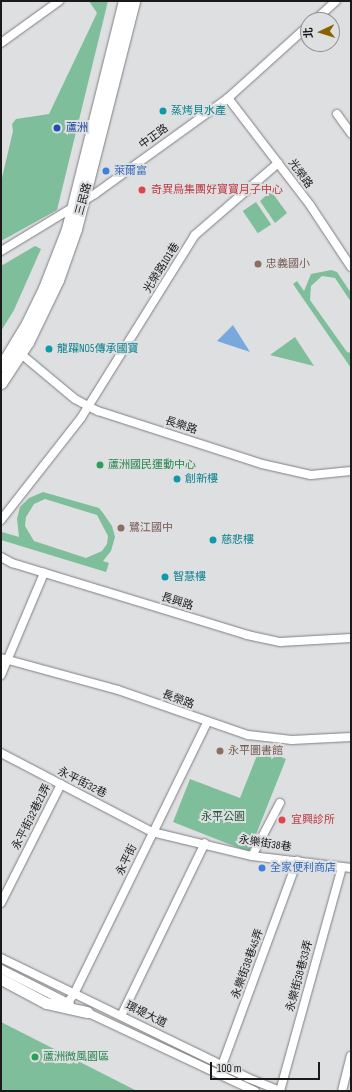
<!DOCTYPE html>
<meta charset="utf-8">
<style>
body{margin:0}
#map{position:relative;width:352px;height:1092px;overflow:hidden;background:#dedfe1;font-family:"Sofia Sans Condensed","Noto Sans TC",sans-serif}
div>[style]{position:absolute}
.green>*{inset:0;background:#7fbe9a;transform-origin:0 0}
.water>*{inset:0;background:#79a8de}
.roads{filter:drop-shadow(0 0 1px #7e7e80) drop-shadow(0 0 1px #7e7e80)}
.minor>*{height:8px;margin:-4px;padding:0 4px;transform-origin:4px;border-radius:4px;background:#fff}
.major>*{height:11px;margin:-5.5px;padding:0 5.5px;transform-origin:5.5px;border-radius:5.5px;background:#fff}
.dots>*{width:11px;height:11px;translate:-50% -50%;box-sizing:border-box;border:2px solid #dedfe1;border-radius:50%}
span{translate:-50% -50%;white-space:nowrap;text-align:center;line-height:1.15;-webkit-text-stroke:4px #dedfe1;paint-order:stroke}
.culture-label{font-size:11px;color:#0d838f}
.left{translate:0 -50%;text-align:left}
.transit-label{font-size:11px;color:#164399}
.street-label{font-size:11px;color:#1a1a1b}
.shop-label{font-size:11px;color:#366cbe}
.health-label{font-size:11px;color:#be3a42}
.education-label{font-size:11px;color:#785e54}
.leisure-label{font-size:11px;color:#27864d}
.park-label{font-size:11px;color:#1f563b}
.frame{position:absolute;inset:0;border:2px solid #1a1a1b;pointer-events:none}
.north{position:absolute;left:300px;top:12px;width:40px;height:40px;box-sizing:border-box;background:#dedfe1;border:1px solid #909092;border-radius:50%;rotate:266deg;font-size:11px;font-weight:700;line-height:16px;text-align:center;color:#1a1a1b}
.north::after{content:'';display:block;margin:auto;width:14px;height:18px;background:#8a6202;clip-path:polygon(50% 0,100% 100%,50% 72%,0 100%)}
.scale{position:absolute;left:210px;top:1062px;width:110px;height:18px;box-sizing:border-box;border:2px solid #1a1a1b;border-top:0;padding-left:5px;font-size:12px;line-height:14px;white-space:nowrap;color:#1a1a1b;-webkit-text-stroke:3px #dedfe1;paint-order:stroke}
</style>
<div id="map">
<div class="green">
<div style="clip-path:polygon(89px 1px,108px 1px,57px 210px,1px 241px,1px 182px,13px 131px,12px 124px,16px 119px,49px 114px,97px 13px)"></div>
<div style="clip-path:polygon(271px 191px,287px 213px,275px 223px,260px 201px)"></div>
<div style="left:256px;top:202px;width:27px;height:16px;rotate:56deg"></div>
<div style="clip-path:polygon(35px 246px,41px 249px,14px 310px,1px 331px,1px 266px)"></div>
<div style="clip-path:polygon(331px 270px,337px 272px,351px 293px,351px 302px,335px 278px,322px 276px,311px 286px,310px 300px,347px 352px,351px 353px,351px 368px,293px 284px,297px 281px,304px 291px,311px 274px)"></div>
<div style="clip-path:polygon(295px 337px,314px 366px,270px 355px)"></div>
<div style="clip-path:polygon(evenodd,43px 492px,99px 508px,103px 513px,112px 526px,115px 537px,111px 551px,103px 561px,109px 563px,106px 572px,1px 540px,2px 532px,19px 537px,17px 519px,20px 507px,29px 498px,43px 492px,45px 499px,97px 515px,108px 536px,107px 544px,102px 551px,86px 558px,34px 541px,25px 526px,26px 517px,34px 504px,45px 499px)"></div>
<div style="clip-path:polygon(260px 748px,286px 759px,249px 852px,173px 822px,190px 779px,240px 798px)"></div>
<div style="clip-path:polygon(1px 1022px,137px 1091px,1px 1091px)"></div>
</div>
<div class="water">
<div style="clip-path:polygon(233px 325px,250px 352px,217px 341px)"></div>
</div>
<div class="roads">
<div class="minor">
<div style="left:315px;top:20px;width:28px;rotate:-42deg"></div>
<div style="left:1px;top:43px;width:72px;rotate:-35.9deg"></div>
<div style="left:228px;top:98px;width:135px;rotate:52.5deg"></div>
<div style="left:310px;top:205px;width:74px;rotate:56.5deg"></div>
<div style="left:337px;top:114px;width:24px;rotate:54deg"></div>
<div style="left:1px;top:251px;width:110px;rotate:-31.2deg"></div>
<div style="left:95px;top:194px;width:164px;rotate:-35.8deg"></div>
<div style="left:228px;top:98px;width:108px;rotate:-42deg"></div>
<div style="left:21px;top:354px;width:70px;rotate:39.8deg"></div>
<div style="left:75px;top:399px;width:26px;rotate:28deg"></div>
<div style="left:98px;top:411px;width:172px;rotate:17.9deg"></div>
<div style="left:262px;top:464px;width:50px;rotate:12.7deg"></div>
<div style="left:311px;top:475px;width:40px;rotate:-5.7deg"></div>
<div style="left:1px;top:520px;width:130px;rotate:-51.9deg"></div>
<div style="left:81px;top:418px;width:216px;rotate:-58.1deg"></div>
<div style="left:195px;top:235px;width:110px;rotate:-40.9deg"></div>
<div style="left:1px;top:557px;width:13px;rotate:29deg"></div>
<div style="left:12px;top:563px;width:246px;rotate:17deg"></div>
<div style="left:247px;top:635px;width:34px;rotate:12deg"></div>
<div style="left:280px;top:642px;width:71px;rotate:-3.2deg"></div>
<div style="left:1px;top:658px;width:121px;rotate:15.3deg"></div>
<div style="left:118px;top:690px;width:138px;rotate:19.1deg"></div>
<div style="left:248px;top:735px;width:44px;rotate:6.5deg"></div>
<div style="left:292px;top:740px;width:59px;rotate:-2.9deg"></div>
<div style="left:1px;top:675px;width:111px;rotate:-67.1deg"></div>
<div style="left:1px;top:753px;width:170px;rotate:27.6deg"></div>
<div style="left:152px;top:832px;width:103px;rotate:13.5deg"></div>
<div style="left:252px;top:856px;width:100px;rotate:6.9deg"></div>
<div style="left:252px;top:856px;width:60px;rotate:-62.2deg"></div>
<div style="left:1px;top:903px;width:133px;rotate:-63.2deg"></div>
<div style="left:1px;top:958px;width:275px;rotate:25.9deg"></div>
<div style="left:248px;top:1078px;width:35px;rotate:22deg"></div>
<div style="left:1px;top:969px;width:77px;rotate:26.9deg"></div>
<div style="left:65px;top:1006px;width:15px;rotate:-53deg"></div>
<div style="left:74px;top:994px;width:303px;rotate:-63.9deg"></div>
<div style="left:82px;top:1010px;width:191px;rotate:25.1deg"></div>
<div style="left:121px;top:1016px;width:192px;rotate:-64.1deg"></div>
<div style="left:221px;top:1068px;width:221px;rotate:-69.8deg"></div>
<div style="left:280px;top:1091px;width:232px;rotate:-74.5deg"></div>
<div style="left:342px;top:1091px;width:36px;rotate:-76deg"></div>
</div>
<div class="major">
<div style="left:1px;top:366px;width:50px;rotate:-58.8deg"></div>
<div style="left:27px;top:323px;width:39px;rotate:-64deg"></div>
<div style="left:44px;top:288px;width:63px;rotate:-68.7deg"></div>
<div style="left:67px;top:229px;width:235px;rotate:-76deg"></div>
<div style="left:1px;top:383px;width:49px;rotate:-56.6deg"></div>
<div style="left:28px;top:342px;width:69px;rotate:-64.2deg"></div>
<div style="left:58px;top:280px;width:54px;rotate:-70.6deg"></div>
<div style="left:76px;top:229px;width:235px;rotate:-75.7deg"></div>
<div style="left:1px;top:979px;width:51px;rotate:28.1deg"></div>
<div style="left:46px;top:1003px;width:42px;rotate:12.4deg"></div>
</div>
</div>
<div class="dots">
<div style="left:163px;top:111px;background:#0f9aa8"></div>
<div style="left:57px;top:128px;background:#1a4fb4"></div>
<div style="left:106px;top:171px;background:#3f7fe0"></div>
<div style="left:142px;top:190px;background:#e0444e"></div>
<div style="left:258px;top:264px;background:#8d6e63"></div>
<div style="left:49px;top:349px;background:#0f9aa8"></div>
<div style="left:100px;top:465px;background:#2e9e5b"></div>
<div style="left:177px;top:479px;background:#0f9aa8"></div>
<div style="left:121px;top:528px;background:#8d6e63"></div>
<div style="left:213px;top:540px;background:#0f9aa8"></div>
<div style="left:165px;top:577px;background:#0f9aa8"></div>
<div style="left:220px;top:751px;background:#8d6e63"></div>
<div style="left:282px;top:820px;background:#e0444e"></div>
<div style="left:262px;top:868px;background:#3f7fe0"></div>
<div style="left:35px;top:1057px;background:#2e9e5b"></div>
</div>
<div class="culture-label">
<span class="left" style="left:171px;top:111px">蒸烤貝水產</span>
<span class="left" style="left:57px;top:349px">龍躍NO5傳承國寶</span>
<span class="left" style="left:185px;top:479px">創新樓</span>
<span class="left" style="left:221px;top:540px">慈悲樓</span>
<span class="left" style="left:173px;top:577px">智慧樓</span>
</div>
<div class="transit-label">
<span class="left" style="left:66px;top:128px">蘆洲</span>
</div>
<div class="street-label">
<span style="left:154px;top:137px;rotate:-36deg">中正路</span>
<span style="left:300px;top:174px;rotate:54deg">光榮路</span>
<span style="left:84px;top:199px;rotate:-75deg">三民路</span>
<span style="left:162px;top:268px;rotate:-58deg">光榮路101巷</span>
<span style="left:181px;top:426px;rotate:18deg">長樂路</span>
<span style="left:177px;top:602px;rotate:17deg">長興路</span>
<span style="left:178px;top:700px;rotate:20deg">長榮路</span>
<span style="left:82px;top:783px;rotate:27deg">永平街32巷</span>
<span style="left:32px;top:817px;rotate:-63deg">永平街32巷21弄</span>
<span style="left:265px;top:844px;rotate:9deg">永樂街38巷</span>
<span style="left:127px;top:860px;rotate:-64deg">永平街</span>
<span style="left:248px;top:964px;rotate:-70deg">永樂街38巷45弄</span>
<span style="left:300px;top:976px;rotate:-75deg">永樂街38巷33弄</span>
<span style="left:146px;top:1015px;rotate:26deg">環堤大道</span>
</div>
<div class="shop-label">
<span class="left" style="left:114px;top:171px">萊爾富</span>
<span class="left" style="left:270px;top:868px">全家便利商店</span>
</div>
<div class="health-label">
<span class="left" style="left:151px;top:190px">奇異鳥集團好寶寶月子中心</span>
<span class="left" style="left:291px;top:820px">宜興診所</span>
</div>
<div class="education-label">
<span class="left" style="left:266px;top:264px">忠義國小</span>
<span class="left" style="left:129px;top:528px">鷺江國中</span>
<span class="left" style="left:228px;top:751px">永平圖書館</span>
</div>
<div class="leisure-label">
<span class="left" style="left:108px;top:465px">蘆洲國民運動中心</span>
<span class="left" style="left:43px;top:1057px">蘆洲微風園區</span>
</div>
<div class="park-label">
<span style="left:223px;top:817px">永平公園</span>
</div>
<div class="frame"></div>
<div class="north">北</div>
<div class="scale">100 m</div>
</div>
